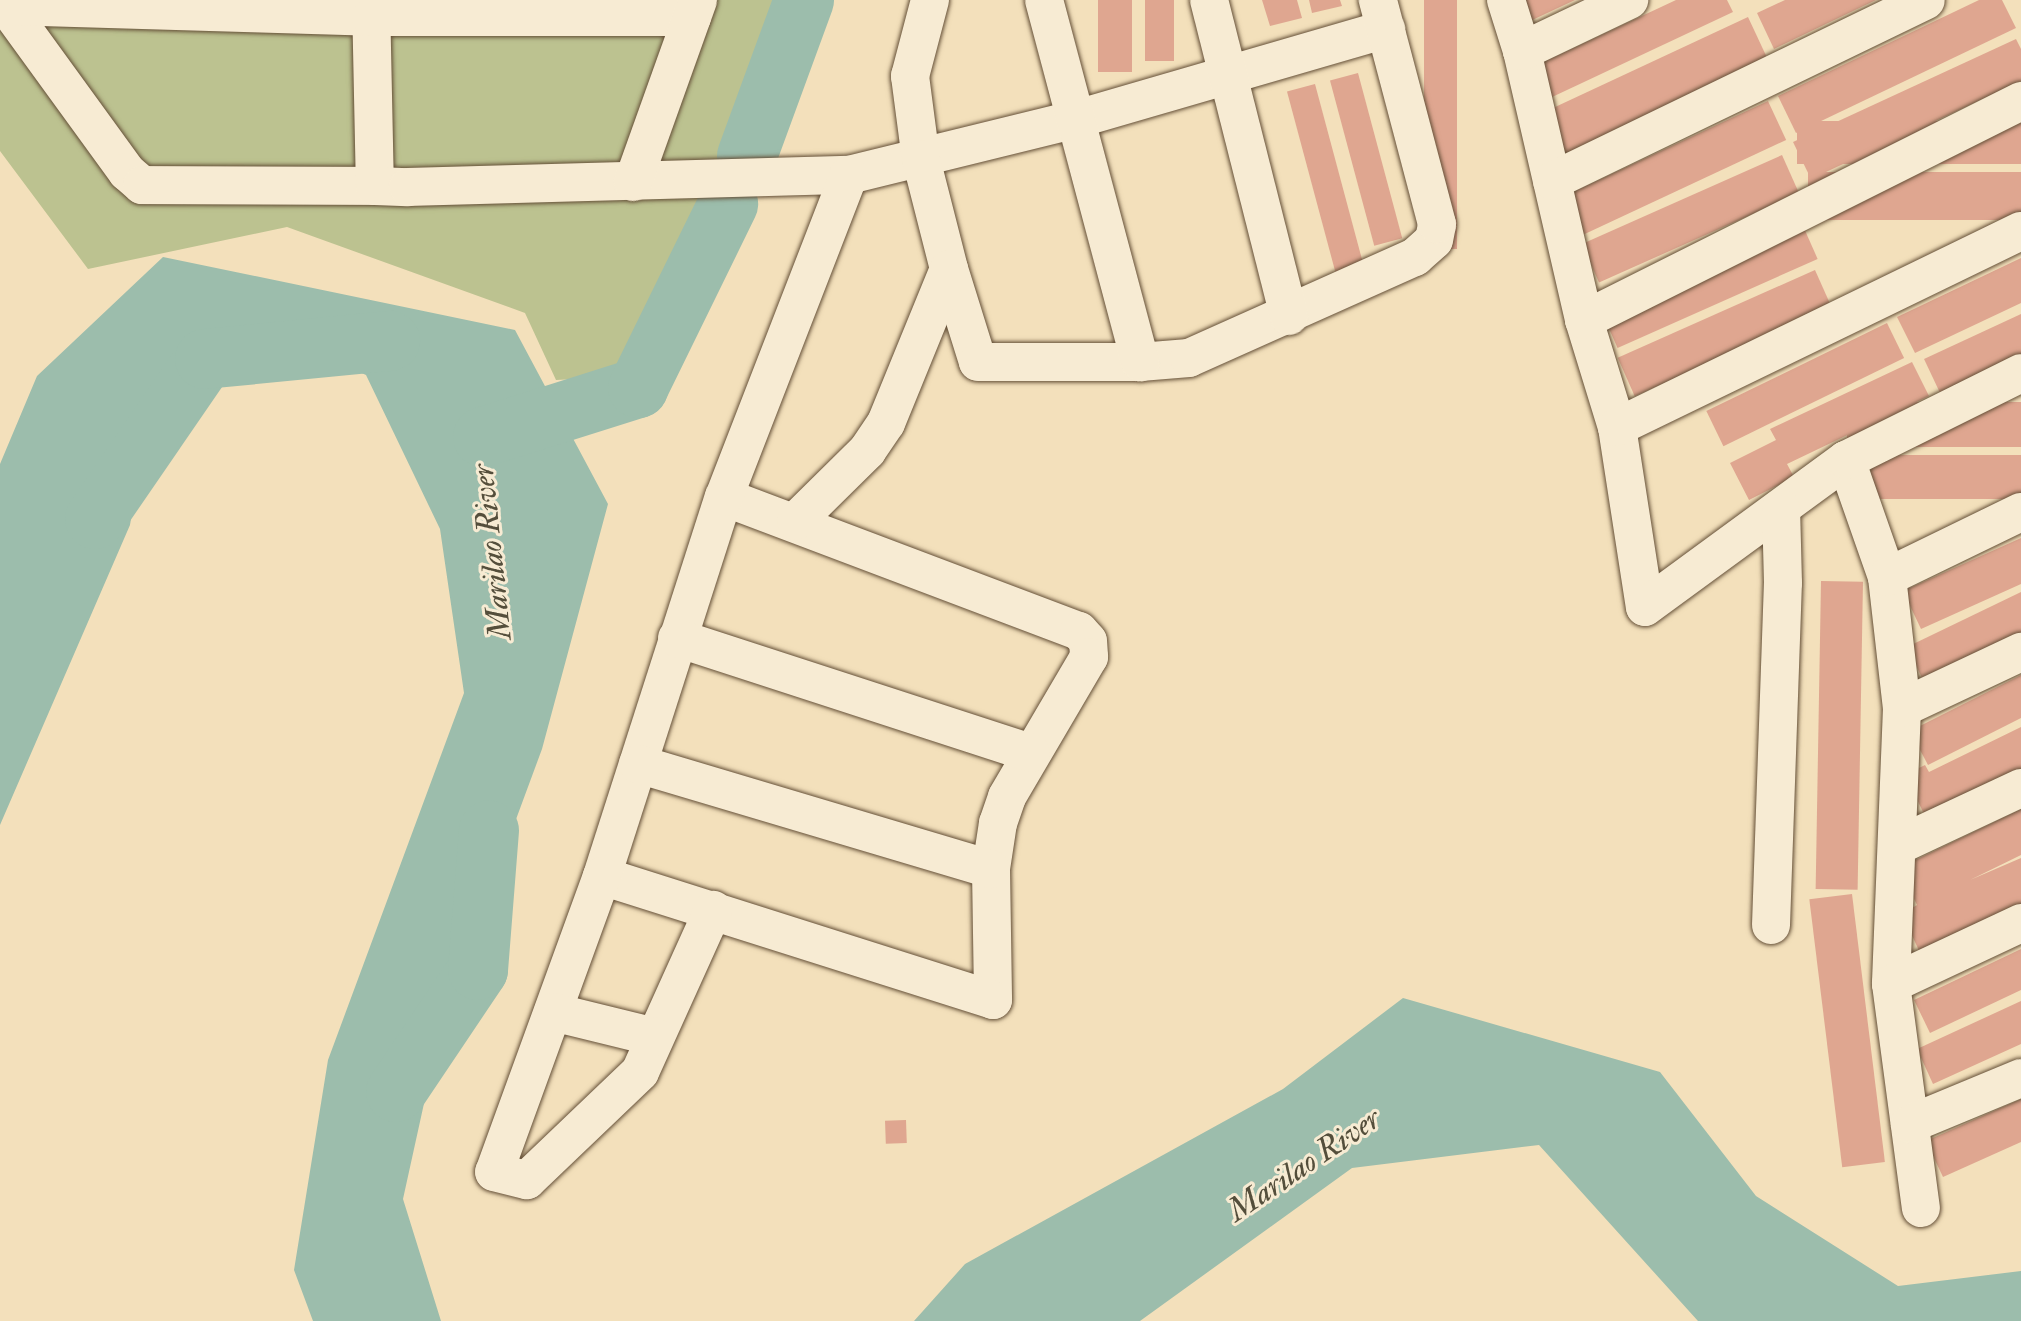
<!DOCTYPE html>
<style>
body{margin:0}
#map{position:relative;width:2021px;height:1321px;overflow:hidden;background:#f3e0bb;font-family:"IM FELL Double Pica",serif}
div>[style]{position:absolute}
.green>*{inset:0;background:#bcc290}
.water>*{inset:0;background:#9cbdac}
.river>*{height:60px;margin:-30px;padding:0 30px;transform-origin:30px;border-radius:30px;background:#9cbdac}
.building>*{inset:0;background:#dfa690;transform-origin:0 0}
.roads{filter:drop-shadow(0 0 2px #644f37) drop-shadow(0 0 2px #644f37)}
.minor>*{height:38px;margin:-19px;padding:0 19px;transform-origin:19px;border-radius:19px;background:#f7ebd3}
span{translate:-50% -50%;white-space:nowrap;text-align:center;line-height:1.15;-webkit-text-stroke:6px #f7ebd3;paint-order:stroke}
.water-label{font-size:32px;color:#544e3b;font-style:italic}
</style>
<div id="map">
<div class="green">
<div style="clip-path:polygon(0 0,793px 0,703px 233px,633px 376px,556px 380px,525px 313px,287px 227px,88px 269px,0 151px)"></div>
</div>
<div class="water">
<div style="clip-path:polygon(163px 257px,515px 330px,608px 504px,542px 749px,443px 1017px,403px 1199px,441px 1321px,313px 1321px,294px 1270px,328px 1060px,464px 693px,440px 529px,366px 375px,305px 348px,152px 393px,130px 525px,0 825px,0 464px,37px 376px)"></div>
<div style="clip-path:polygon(1403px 998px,1660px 1072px,1756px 1196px,1898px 1286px,2021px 1271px,2021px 1321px,1698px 1321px,1539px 1145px,1352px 1168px,1140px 1321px,914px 1321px,965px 1264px,1283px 1089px)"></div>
</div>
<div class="river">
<div style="left:747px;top:156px;width:166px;rotate:-69.9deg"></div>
<div style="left:483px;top:437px;width:163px;rotate:-17.5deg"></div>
<div style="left:638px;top:388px;width:205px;rotate:-63.9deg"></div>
<div style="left:95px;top:519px;width:194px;rotate:-55.5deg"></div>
<div style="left:205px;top:359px;width:186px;rotate:-5.6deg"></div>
<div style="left:396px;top:1092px;width:147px;rotate:-56.1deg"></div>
<div style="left:478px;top:970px;width:140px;rotate:-85.5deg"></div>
</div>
<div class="building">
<div style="left:1098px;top:0;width:34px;height:72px"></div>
<div style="left:1145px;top:0;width:29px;height:61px"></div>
<div style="clip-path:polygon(1262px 0,1297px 0,1302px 18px,1270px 26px)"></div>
<div style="clip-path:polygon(1309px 0,1340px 0,1342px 6px,1312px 13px)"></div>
<div style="left:1424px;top:0;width:33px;height:249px"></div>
<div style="clip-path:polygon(1518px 0,1575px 0,1528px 22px)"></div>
<div style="clip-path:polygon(1676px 0,1727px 0,1733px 12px,1550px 98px,1535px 66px)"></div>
<div style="clip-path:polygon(1785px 0,1876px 0,1774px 49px,1757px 13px)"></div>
<div style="clip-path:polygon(1979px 0,2002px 0,2016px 28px,1796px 133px,1778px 96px)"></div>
<div style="left:1748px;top:17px;width:47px;height:227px;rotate:65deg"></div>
<div style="clip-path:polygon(2016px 39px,2021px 49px,2021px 81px,1811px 179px,1793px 142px)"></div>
<div style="left:1358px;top:73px;width:171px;height:29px;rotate:75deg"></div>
<div style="left:1315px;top:84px;width:191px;height:29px;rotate:75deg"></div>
<div style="left:1768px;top:101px;width:43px;height:224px;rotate:65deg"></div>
<div style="left:2021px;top:121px;width:43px;height:224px;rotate:90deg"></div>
<div style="left:1782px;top:155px;width:42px;height:219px;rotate:66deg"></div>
<div style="left:2021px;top:172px;width:48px;height:213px;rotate:90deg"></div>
<div style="left:1803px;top:226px;width:36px;height:219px;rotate:66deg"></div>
<div style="clip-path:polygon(2021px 258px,2021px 303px,1915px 353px,1897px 317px)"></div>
<div style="left:1815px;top:270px;width:42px;height:216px;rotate:66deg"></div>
<div style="clip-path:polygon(2021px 314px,2021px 358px,1941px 395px,1924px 359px)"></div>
<div style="left:1887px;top:323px;width:39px;height:201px;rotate:64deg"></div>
<div style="clip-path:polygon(1912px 362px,1929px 396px,1787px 464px,1794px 477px,1749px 500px,1730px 463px,1776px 440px,1770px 429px)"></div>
<div style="left:2021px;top:402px;width:45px;height:174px;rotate:90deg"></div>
<div style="left:2021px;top:455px;width:44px;height:150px;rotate:90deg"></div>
<div style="clip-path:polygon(2021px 538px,2021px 584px,1921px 629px,1903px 591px)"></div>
<div style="left:1821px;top:581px;width:42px;height:308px;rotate:1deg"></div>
<div style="clip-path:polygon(2021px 592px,2021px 635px,1924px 682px,1907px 647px)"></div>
<div style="clip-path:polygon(2021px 675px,2021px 718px,1928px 765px,1910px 731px)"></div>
<div style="clip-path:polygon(2021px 727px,2021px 783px,1926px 818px,1905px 775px,1925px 765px,1929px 772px)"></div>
<div style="clip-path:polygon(2021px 809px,2021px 855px,1970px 880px,2021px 858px,2021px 911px,1922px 957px,1902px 914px,1917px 905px,1899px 868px)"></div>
<div style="left:1852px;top:894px;width:270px;height:43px;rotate:83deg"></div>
<div style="clip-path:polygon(2021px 949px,2021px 990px,1930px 1033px,1914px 1000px)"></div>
<div style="clip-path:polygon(2021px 1001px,2021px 1044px,1933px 1084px,1917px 1049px)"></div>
<div style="clip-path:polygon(2021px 1099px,2021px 1142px,1943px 1177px,1926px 1141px)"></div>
<div style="left:906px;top:1120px;width:23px;height:21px;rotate:88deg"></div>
</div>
<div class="roads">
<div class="minor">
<div style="left:2px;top:0;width:213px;rotate:54deg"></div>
<div style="left:127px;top:172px;width:20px;rotate:41deg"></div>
<div style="left:142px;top:185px;width:233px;rotate:0.2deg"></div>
<div style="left:371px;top:0;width:186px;rotate:88.8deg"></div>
<div style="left:375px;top:186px;width:33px;rotate:2deg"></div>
<div style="left:408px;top:187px;width:441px;rotate:-1.6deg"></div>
<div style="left:849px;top:175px;width:235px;rotate:-13.8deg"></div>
<div style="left:1077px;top:119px;width:322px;rotate:-16.2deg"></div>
<div style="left:930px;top:0;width:79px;rotate:104.7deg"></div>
<div style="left:910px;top:76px;width:84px;rotate:82.5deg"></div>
<div style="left:921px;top:159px;width:114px;rotate:75.7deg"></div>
<div style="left:949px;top:269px;width:97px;rotate:72.7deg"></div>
<div style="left:978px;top:362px;width:162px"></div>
<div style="left:1140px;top:362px;width:49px;rotate:-4.7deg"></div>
<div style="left:1189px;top:358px;width:248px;rotate:-24.1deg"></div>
<div style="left:1415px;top:257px;width:25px;rotate:-42deg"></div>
<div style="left:1434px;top:240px;width:16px;rotate:-79deg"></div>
<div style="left:1437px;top:224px;width:232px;rotate:-104.8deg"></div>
<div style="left:1044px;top:0;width:375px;rotate:75.1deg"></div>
<div style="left:1209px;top:0;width:326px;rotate:75.8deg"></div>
<div style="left:1506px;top:0;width:53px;rotate:72.6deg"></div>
<div style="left:1522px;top:51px;width:276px;rotate:77deg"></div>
<div style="left:1584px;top:320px;width:112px;rotate:72.9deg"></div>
<div style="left:1617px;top:427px;width:182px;rotate:81.2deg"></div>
<div style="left:1645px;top:607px;width:249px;rotate:-36.2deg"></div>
<div style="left:1846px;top:460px;width:124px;rotate:70.7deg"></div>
<div style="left:1887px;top:577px;width:132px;rotate:83.5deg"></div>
<div style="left:1902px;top:708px;width:276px;rotate:92.3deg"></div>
<div style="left:1891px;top:984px;width:226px;rotate:82.4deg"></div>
<div style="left:7px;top:6px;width:364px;rotate:1.7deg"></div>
<div style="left:371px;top:17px;width:321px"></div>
<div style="left:1522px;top:51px;width:119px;rotate:-25.5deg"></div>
<div style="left:1552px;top:181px;width:415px;rotate:-25.8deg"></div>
<div style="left:633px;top:182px;width:193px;rotate:-70.3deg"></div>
<div style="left:1584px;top:320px;width:489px;rotate:-26.6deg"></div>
<div style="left:1617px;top:427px;width:449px;rotate:-25.9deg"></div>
<div style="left:1846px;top:460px;width:195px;rotate:-26.4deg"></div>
<div style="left:724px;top:497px;width:379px;rotate:20.7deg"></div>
<div style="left:1079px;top:631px;width:13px;rotate:48deg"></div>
<div style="left:1088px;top:641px;width:16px;rotate:86deg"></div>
<div style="left:1089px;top:657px;width:162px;rotate:120.4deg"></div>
<div style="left:1007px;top:797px;width:28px;rotate:109deg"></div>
<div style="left:998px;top:823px;width:47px;rotate:98.7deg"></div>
<div style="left:991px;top:869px;width:131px;rotate:89.1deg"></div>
<div style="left:993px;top:1000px;width:410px;rotate:-162.4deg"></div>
<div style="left:602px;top:876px;width:398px;rotate:-72.2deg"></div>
<div style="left:724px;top:497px;width:345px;rotate:-68.8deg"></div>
<div style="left:796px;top:521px;width:100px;rotate:-44.6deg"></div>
<div style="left:867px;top:451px;width:34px;rotate:-56deg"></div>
<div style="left:886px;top:423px;width:166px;rotate:-67.8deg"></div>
<div style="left:1887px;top:577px;width:149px;rotate:-25.9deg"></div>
<div style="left:677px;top:638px;width:372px;rotate:18deg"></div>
<div style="left:1902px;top:708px;width:132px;rotate:-25.2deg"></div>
<div style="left:638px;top:764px;width:368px;rotate:16.6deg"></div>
<div style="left:1897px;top:846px;width:137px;rotate:-25.1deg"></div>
<div style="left:602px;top:876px;width:315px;rotate:110deg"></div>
<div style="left:494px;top:1172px;width:34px;rotate:14deg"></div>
<div style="left:527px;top:1180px;width:156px;rotate:-43.7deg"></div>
<div style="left:640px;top:1072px;width:178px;rotate:-65.7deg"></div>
<div style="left:1771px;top:925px;width:342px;rotate:-88deg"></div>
<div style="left:1783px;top:583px;width:75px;rotate:-91.5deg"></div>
<div style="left:1891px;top:984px;width:144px;rotate:-25.1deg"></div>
<div style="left:553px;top:1012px;width:105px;rotate:13.8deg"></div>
<div style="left:1910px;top:1124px;width:120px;rotate:-22.5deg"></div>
</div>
</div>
<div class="water-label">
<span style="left:492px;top:552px;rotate:-96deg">Marilao River</span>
<span style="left:1304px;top:1165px;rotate:-34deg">Marilao River</span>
</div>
</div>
